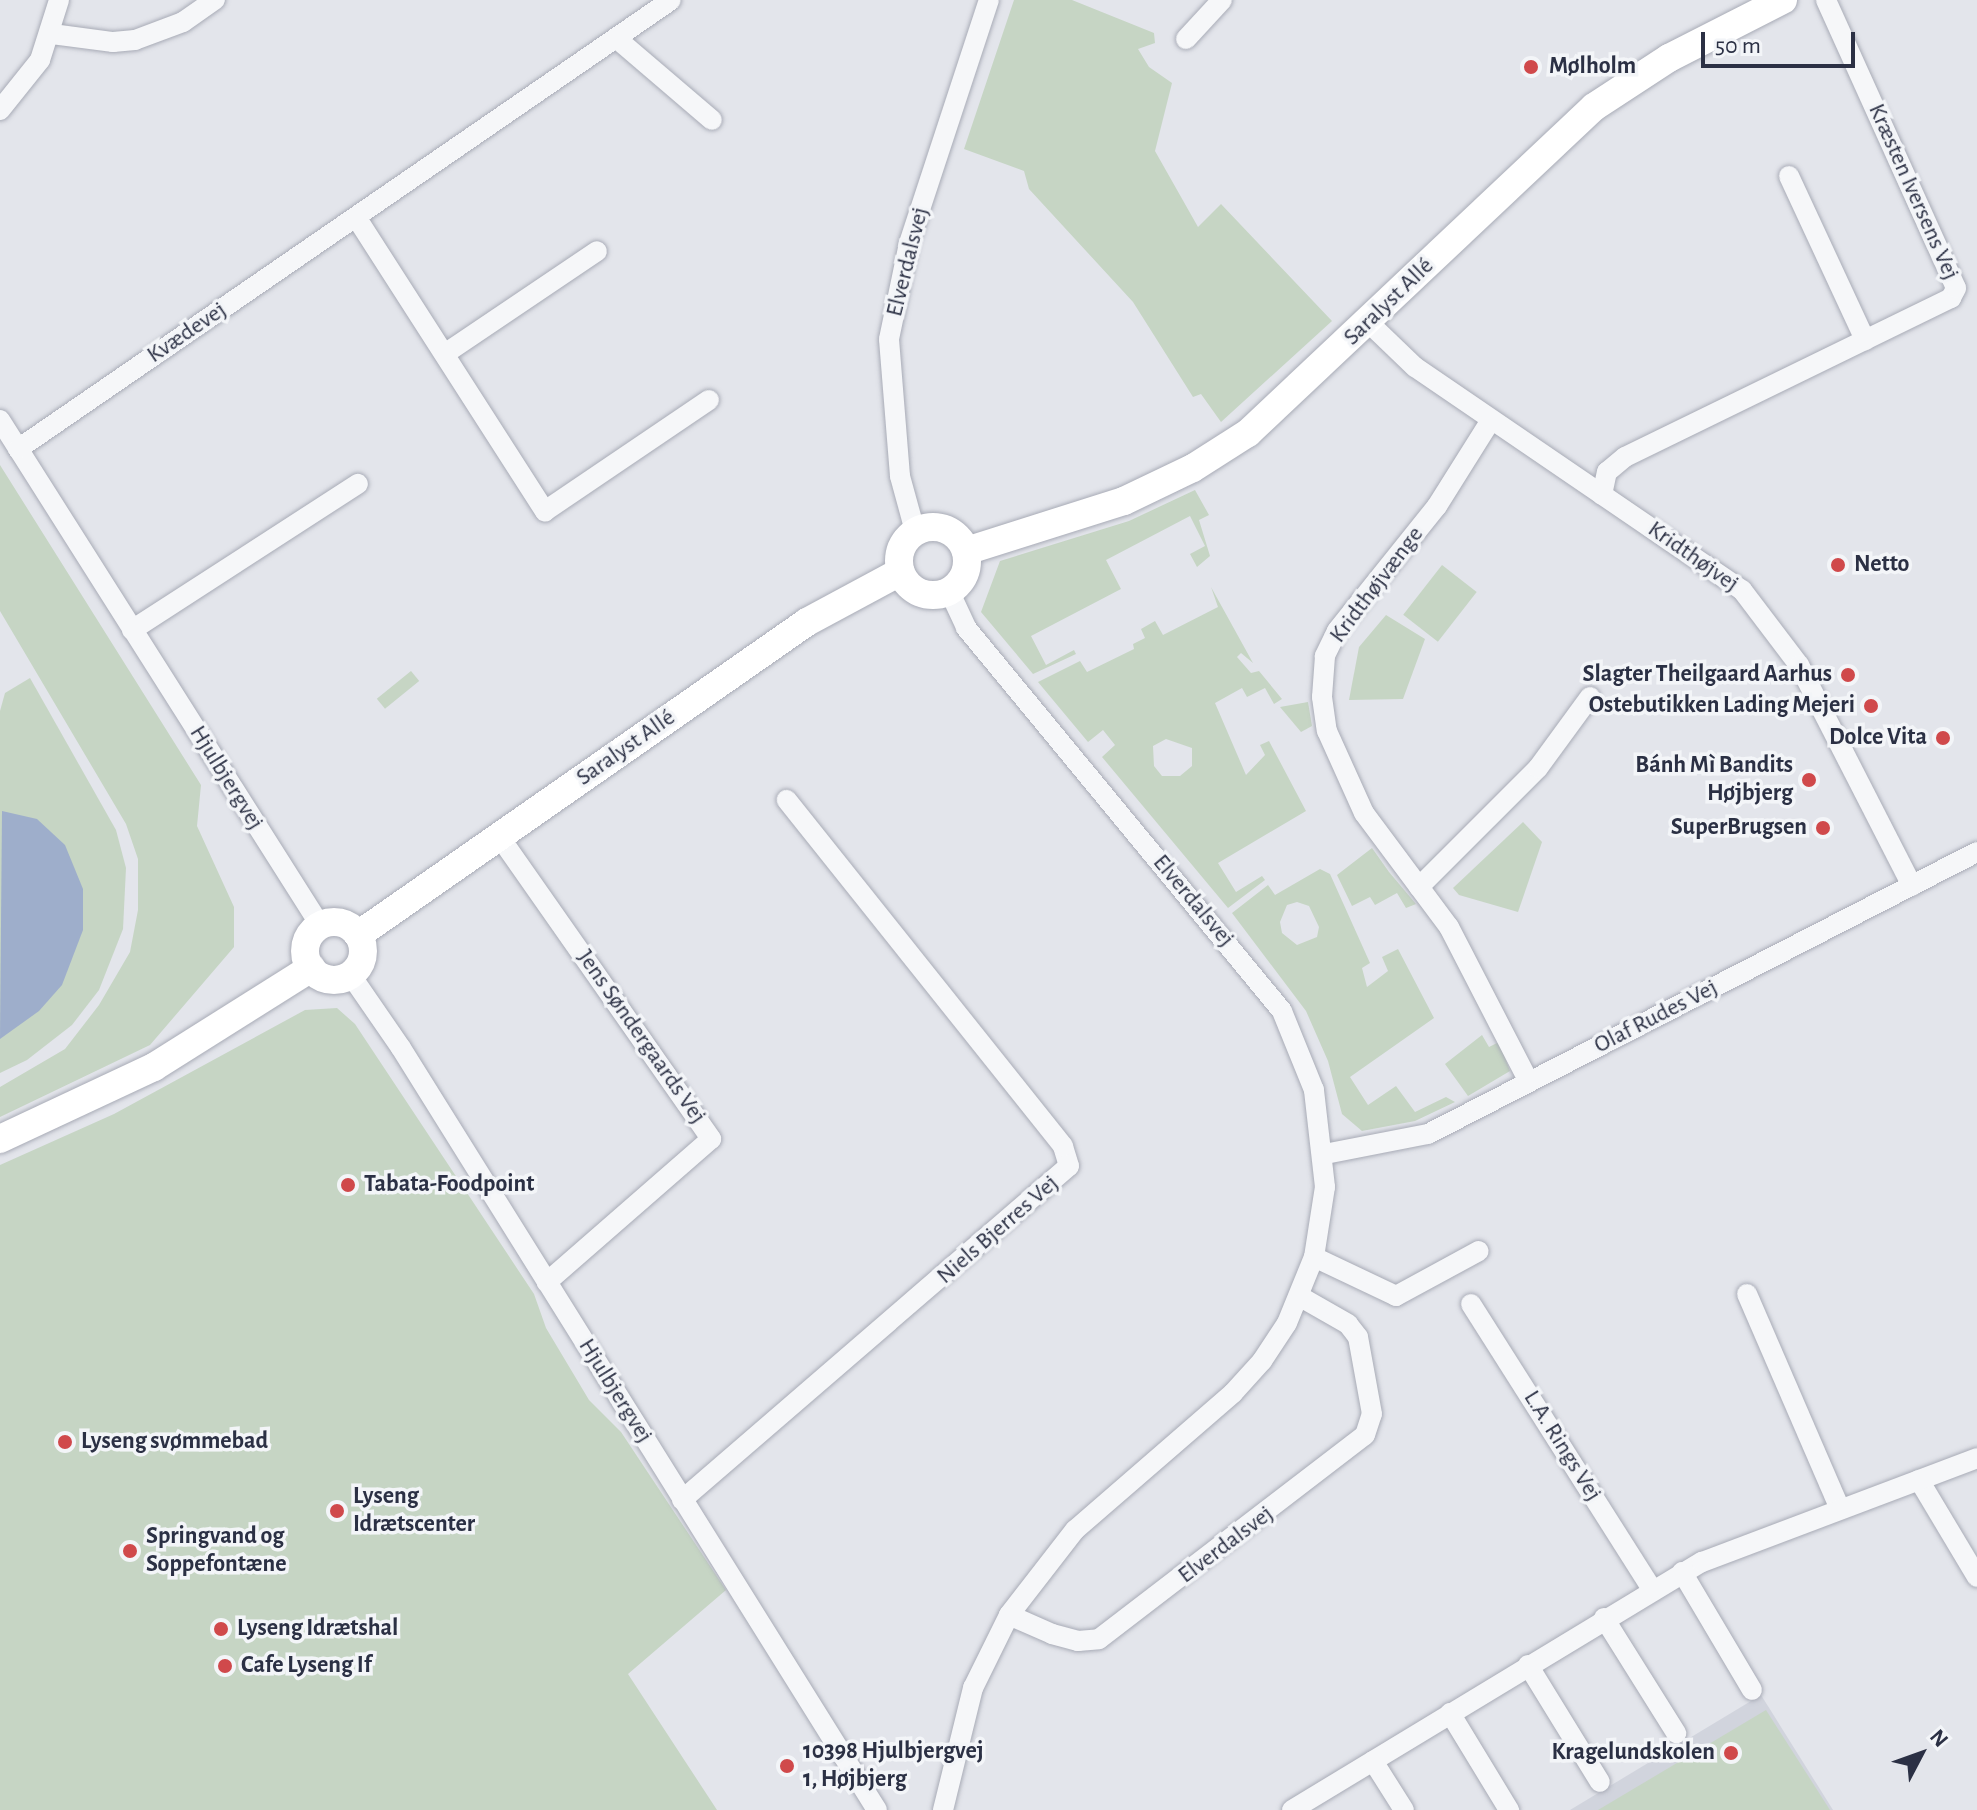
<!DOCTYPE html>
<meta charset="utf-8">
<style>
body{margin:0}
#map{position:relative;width:1977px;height:1810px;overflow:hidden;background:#e3e5eb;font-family:"Alegreya Sans",sans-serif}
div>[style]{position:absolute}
.built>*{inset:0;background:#d1d4dd}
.green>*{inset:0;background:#c6d5c4;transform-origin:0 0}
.water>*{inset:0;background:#9eaecb}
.roads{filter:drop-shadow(0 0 2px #a8abb6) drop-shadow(0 0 2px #a8abb6)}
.street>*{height:20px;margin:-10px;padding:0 10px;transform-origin:10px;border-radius:10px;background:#f6f7f9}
.secondary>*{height:28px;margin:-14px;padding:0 14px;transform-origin:14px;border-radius:14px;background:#fff}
.secondary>.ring{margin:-14px;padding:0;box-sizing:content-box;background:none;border:28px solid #fff;border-radius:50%}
.dots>*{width:22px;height:22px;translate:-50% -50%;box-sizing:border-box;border:4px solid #f3f5f8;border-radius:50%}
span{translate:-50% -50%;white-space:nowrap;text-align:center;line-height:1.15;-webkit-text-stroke:7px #f3f5f8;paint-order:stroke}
.poi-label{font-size:24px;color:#2b3044;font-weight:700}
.left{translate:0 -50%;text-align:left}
.right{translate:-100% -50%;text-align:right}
.street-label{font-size:24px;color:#2b3044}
.north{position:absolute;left:1881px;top:1714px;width:80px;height:80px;-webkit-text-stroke:6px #f3f5f8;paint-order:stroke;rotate:49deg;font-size:22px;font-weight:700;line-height:32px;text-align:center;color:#2b3044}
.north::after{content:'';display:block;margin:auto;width:28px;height:36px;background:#2b3044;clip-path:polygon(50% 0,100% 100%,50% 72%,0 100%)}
.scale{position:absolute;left:1701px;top:32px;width:154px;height:36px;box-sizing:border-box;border:4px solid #2b3044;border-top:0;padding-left:10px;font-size:24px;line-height:28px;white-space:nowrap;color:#2b3044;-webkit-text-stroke:6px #f3f5f8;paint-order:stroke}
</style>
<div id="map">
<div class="built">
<div style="clip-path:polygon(1761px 1695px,1833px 1810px,1570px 1810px)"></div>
</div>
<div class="green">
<div style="clip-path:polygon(1014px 0,1072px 0,1154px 33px,1155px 43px,1138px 49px,1149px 67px,1172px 83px,1155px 151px,1198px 227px,1221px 204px,1332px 321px,1221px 422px,1201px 394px,1193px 397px,1133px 302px,1029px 189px,1024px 171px,964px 149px)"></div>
<div style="clip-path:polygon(0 465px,201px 785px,197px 826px,234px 907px,234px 947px,150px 1045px,0 1117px,0 1087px,65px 1049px,99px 1005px,130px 952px,138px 910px,138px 859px,126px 824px,0 611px)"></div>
<div style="clip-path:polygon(1195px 490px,1209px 515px,1199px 520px,1210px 556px,1197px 567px,1190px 554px,1205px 546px,1190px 516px,1106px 560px,1121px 589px,1031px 636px,1046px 665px,1074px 650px,1076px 654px,1033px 674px,981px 612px,1000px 561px,1129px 521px)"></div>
<div style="left:1442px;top:565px;width:44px;height:63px;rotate:38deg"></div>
<div style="clip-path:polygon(evenodd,1211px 587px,1253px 663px,1241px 653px,1237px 657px,1251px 673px,1259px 671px,1282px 699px,1274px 704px,1265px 688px,1247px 697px,1242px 688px,1215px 703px,1246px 775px,1265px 755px,1260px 745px,1269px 741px,1306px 811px,1218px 863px,1236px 892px,1262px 876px,1265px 880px,1228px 908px,1102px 757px,1115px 745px,1103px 730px,1088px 742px,1038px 682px,1080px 661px,1087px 672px,1134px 649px,1133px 644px,1145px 638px,1141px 629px,1155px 621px,1163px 635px,1218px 607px,1211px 587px,1166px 739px,1192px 748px,1192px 766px,1180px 776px,1162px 776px,1154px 766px,1153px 746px,1166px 739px)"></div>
<div style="clip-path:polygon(1386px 615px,1425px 639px,1403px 699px,1349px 700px,1359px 647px)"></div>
<div style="left:411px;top:671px;width:13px;height:44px;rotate:51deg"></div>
<div style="clip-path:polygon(30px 678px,116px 830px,126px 868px,123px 929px,99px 990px,72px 1025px,27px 1060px,0 1073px,0 711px,5px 693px)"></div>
<div style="clip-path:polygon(1308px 702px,1312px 726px,1301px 732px,1280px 707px)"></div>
<div style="clip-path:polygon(1523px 822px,1542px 842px,1518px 912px,1459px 895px,1453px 888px)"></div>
<div style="clip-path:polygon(1372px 848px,1389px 872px,1416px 904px,1406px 908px,1397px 893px,1375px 905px,1370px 897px,1352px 906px,1337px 875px)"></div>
<div style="clip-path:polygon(evenodd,1320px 869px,1330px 874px,1370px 963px,1362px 968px,1367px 987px,1388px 971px,1382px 957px,1398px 949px,1434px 1018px,1350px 1077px,1368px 1105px,1396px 1086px,1415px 1112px,1446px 1097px,1455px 1102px,1415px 1121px,1362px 1131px,1342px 1114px,1328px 1061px,1306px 1011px,1232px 913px,1268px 885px,1275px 895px,1320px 869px,1297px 902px,1309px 906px,1319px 927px,1317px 937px,1297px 945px,1282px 933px,1280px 922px,1287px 905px,1297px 902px)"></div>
<div style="clip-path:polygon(337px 1008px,355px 1024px,534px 1294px,546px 1328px,589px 1400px,621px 1432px,726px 1590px,628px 1674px,717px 1810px,0 1810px,0 1165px,114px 1114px,305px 1010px)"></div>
<div style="clip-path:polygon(1482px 1035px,1489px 1047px,1499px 1042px,1510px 1071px,1468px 1096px,1445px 1064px)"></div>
<div style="clip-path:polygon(1766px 1710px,1830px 1810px,1598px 1810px)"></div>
</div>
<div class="water">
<div style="clip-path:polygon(2px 811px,37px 819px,65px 845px,83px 889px,83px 930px,62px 985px,39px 1011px,0 1039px)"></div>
</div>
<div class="roads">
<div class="street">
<div style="left:52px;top:34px;width:62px;rotate:7.5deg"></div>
<div style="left:113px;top:42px;width:22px;rotate:-5deg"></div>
<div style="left:135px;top:40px;width:51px;rotate:-20.6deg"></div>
<div style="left:183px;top:22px;width:39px;rotate:-35deg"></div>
<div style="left:616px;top:38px;width:126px;rotate:40.5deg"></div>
<div style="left:1186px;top:39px;width:53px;rotate:-47.3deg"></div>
<div style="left:0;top:110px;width:64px;rotate:-51.3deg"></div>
<div style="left:40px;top:60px;width:63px;rotate:-72.4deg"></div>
<div style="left:1789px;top:176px;width:181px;rotate:65.1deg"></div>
<div style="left:356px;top:217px;width:350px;rotate:57.3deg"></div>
<div style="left:545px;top:511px;width:198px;rotate:-34.1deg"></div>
<div style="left:1368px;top:322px;width:65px;rotate:43.8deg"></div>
<div style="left:1415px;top:367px;width:396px;rotate:34.3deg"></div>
<div style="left:1742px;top:590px;width:94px;rotate:52.8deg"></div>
<div style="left:1799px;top:665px;width:248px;rotate:62.9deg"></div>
<div style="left:446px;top:353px;width:182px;rotate:-34deg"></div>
<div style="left:0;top:420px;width:598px;rotate:57.64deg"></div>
<div style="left:1491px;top:420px;width:102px;rotate:122.1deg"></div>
<div style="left:1437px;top:506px;width:160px;rotate:128.7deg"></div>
<div style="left:1337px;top:631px;width:28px;rotate:116deg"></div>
<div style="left:1325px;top:656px;width:41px;rotate:94.2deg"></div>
<div style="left:1322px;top:697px;width:34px;rotate:82deg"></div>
<div style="left:1327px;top:731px;width:90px;rotate:65.7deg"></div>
<div style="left:1364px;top:813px;width:142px;rotate:53.3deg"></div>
<div style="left:1449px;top:927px;width:174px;rotate:62.7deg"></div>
<div style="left:18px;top:449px;width:792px;rotate:-34.51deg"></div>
<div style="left:1602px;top:495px;width:24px;rotate:-78deg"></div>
<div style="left:1607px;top:472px;width:23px;rotate:-40deg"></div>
<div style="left:1625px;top:457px;width:363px;rotate:-26deg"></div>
<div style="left:1951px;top:298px;width:11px;rotate:-63deg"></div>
<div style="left:1956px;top:288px;width:316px;rotate:-114.3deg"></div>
<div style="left:915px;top:531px;width:57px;rotate:-105.3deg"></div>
<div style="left:900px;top:476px;width:137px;rotate:-94.6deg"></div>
<div style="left:889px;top:339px;width:98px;rotate:-78.2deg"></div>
<div style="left:909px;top:243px;width:256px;rotate:-71.8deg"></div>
<div style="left:132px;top:630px;width:269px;rotate:-32.9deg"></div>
<div style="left:499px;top:836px;width:370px;rotate:55deg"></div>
<div style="left:711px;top:1139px;width:218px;rotate:138.9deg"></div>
<div style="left:1419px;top:887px;width:168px;rotate:-45deg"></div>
<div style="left:1538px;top:768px;width:88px;rotate:-53.8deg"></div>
<div style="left:350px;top:974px;width:90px;rotate:55.4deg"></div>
<div style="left:401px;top:1048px;width:898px;rotate:58.01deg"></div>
<div style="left:1325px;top:1154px;width:105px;rotate:-11deg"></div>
<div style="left:1428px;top:1134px;width:617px;rotate:-27.19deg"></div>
<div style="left:1314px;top:1257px;width:91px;rotate:25.4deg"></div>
<div style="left:1396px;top:1296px;width:94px;rotate:-28.5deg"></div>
<div style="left:1747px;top:1294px;width:234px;rotate:66.6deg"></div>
<div style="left:1471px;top:1304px;width:338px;rotate:57.6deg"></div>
<div style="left:1919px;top:1480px;width:113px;rotate:59.1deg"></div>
<div style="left:682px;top:1500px;width:511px;rotate:-40.8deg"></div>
<div style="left:1069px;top:1166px;width:21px;rotate:-107deg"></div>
<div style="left:1063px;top:1146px;width:443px;rotate:-128.6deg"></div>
<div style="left:1682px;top:1572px;width:137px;rotate:59.3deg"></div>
<div style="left:1009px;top:1615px;width:47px;rotate:23.8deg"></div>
<div style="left:1052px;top:1634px;width:27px;rotate:15deg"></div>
<div style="left:1078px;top:1641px;width:21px;rotate:-5deg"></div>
<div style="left:1099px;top:1639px;width:335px;rotate:-37.5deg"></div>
<div style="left:1365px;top:1435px;width:22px;rotate:-72deg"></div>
<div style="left:1372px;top:1414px;width:78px;rotate:-100.3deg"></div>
<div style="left:1358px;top:1337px;width:16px;rotate:-128deg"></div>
<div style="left:1348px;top:1324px;width:56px;rotate:-150.3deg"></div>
<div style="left:1604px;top:1618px;width:136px;rotate:57.9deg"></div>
<div style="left:1528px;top:1665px;width:137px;rotate:58.4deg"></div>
<div style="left:1450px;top:1713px;width:114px;rotate:58.7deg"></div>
<div style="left:1373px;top:1761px;width:58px;rotate:57.7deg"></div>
<div style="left:943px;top:1810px;width:126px;rotate:-76.2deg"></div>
<div style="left:973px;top:1688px;width:81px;rotate:-63.7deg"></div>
<div style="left:1009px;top:1615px;width:108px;rotate:-52.2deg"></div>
<div style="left:1075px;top:1530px;width:209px;rotate:-40.9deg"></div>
<div style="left:1233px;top:1393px;width:43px;rotate:-47.8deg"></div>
<div style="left:1262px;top:1361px;width:45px;rotate:-56.7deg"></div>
<div style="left:1287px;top:1323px;width:71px;rotate:-67.8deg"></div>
<div style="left:1314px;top:1257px;width:71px;rotate:-81.1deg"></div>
<div style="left:1325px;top:1187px;width:98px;rotate:-96.5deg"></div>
<div style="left:1314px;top:1090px;width:85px;rotate:-112.1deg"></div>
<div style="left:1282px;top:1011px;width:497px;rotate:-129.5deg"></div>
<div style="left:966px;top:627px;width:40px;rotate:-115deg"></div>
<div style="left:1292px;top:1810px;width:479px;rotate:-31.2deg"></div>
<div style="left:1702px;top:1562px;width:294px;rotate:-20.7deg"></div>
</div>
<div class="secondary">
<div class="ring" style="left:899px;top:527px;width:40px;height:40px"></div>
<div style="left:966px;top:551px;width:166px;rotate:-17.6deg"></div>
<div style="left:1124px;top:501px;width:76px;rotate:-25.6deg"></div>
<div style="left:1193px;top:468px;width:65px;rotate:-32.5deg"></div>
<div style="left:1248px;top:433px;width:475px;rotate:-43.3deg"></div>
<div style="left:1594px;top:107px;width:90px;rotate:-33.2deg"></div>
<div style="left:1669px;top:58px;width:128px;rotate:-27deg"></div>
<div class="ring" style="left:305px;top:922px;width:30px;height:30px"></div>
<div style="left:358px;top:935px;width:547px;rotate:-34.88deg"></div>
<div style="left:807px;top:622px;width:106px;rotate:-28.3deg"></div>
<div style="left:0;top:1139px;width:170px;rotate:-25.1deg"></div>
<div style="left:154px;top:1067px;width:186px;rotate:-32.2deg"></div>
</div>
</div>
<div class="dots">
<div style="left:1531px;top:67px;background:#d0494b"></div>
<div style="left:1838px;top:565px;background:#d0494b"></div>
<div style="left:1848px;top:675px;background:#d0494b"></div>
<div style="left:1871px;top:706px;background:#d0494b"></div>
<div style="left:1943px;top:738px;background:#d0494b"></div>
<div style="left:1809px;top:780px;background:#d0494b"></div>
<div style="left:1823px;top:828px;background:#d0494b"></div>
<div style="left:348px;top:1185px;background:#d0494b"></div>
<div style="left:65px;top:1442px;background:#d0494b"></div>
<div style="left:337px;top:1511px;background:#d0494b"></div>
<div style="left:130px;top:1551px;background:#d0494b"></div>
<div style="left:221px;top:1629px;background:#d0494b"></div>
<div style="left:225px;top:1666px;background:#d0494b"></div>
<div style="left:1731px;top:1753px;background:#d0494b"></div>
<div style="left:787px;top:1766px;background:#d0494b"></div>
</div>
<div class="poi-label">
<span class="left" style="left:1549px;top:67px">Mølholm</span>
<span class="left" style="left:1854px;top:565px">Netto</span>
<span class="right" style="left:1832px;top:675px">Slagter Theilgaard Aarhus</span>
<span class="right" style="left:1855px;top:706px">Ostebutikken Lading Mejeri</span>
<span class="right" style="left:1927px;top:738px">Dolce Vita</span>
<span class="right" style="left:1793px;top:780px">Bánh Mì Bandits<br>Højbjerg</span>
<span class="right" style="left:1807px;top:828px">SuperBrugsen</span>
<span class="left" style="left:364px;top:1185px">Tabata-Foodpoint</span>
<span class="left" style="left:81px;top:1442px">Lyseng svømmebad</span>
<span class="left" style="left:353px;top:1511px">Lyseng<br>Idrætscenter</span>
<span class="left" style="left:146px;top:1551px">Springvand og<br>Soppefontæne</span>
<span class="left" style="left:237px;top:1629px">Lyseng Idrætshal</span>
<span class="left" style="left:241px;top:1666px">Cafe Lyseng If</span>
<span class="left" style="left:803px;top:1766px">10398 Hjulbjergvej<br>1, Højbjerg</span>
<span class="right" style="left:1715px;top:1753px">Kragelundskolen</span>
</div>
<div class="street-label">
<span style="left:1913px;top:192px;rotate:66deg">Kræsten Iversens Vej</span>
<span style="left:908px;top:262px;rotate:-76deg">Elverdalsvej</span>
<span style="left:1389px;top:302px;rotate:-44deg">Saralyst Allé</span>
<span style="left:187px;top:333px;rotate:-34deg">Kvædevej</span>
<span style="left:1693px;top:557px;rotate:35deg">Kridthøjvej</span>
<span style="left:1377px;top:585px;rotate:-53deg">Kridthøjvænge</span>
<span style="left:626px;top:748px;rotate:-35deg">Saralyst Allé</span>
<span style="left:226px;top:778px;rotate:58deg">Hjulbjergvej</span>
<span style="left:1193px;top:901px;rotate:50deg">Elverdalsvej</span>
<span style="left:1656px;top:1017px;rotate:-27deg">Olaf Rudes Vej</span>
<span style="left:641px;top:1037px;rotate:55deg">Jens Søndergaards Vej</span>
<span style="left:998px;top:1230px;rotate:-41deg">Niels Bjerres Vej</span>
<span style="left:615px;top:1391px;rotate:58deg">Hjulbjergvej</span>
<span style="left:1562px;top:1446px;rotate:58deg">L.A. Rings Vej</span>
<span style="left:1226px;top:1545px;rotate:-37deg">Elverdalsvej</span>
</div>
<div class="north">N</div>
<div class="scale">50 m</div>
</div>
